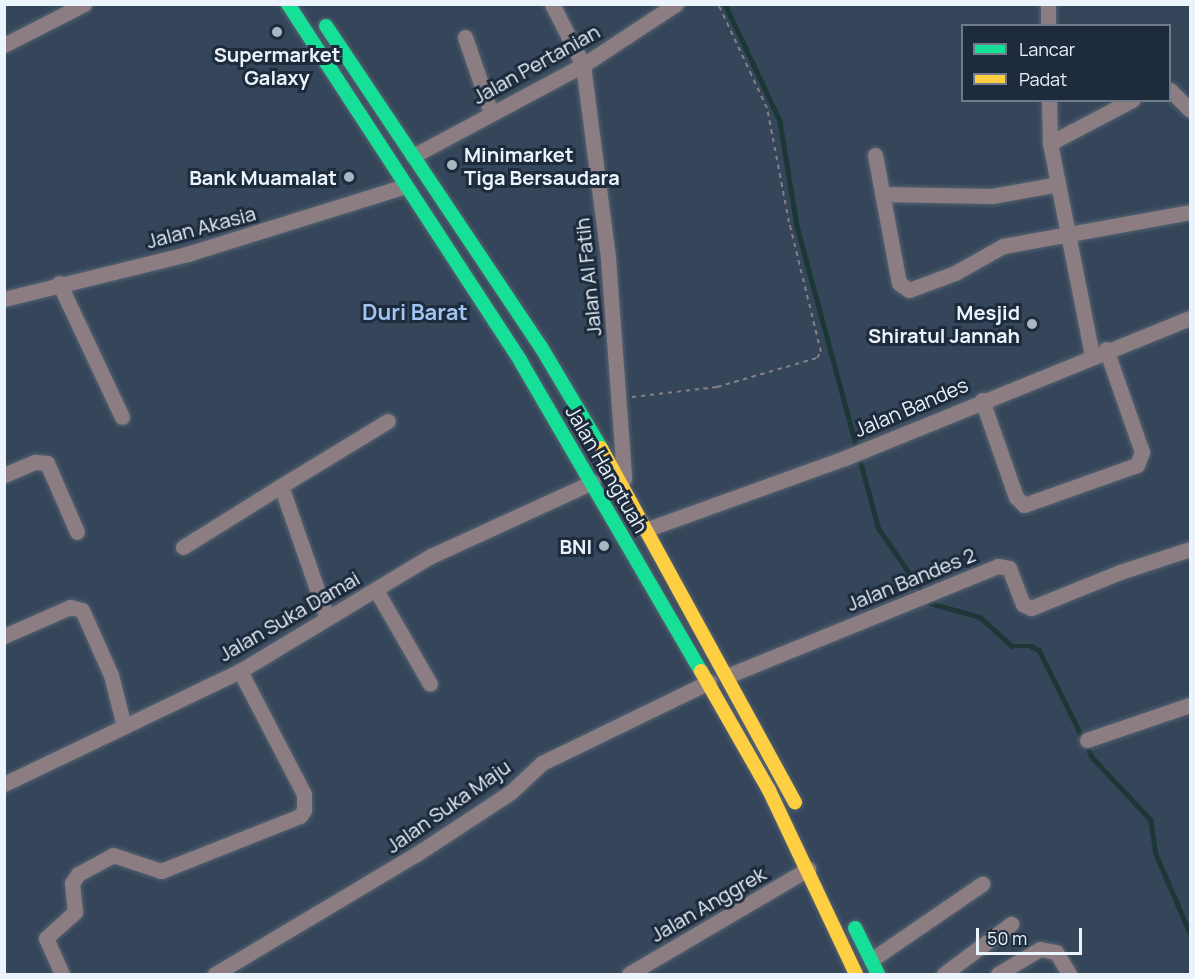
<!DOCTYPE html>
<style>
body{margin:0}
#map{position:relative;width:1195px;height:979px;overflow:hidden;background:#35465a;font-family:Manrope,sans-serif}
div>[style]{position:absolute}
.stream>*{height:4.5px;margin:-2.25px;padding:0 2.25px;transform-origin:2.25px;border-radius:2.25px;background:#1d3737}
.path>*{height:2px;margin-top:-1px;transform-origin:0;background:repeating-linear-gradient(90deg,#847f86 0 4.5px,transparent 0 9px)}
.roads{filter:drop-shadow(0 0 2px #556371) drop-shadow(0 0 2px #556371)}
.street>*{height:15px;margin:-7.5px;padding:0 7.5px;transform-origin:7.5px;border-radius:7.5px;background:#8b7d82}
.fast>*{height:14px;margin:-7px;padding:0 7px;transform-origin:7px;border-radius:7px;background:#16e098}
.slow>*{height:14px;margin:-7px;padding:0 7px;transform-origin:7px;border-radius:7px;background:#ffcf43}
.dots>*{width:16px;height:16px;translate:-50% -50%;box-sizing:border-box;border:3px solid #1d2b3c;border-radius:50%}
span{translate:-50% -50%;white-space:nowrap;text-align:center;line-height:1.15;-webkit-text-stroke:6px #1d2b3c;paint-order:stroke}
.poi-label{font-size:20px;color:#ebf3fc;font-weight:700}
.left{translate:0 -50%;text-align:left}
.right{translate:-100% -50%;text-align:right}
.street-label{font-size:20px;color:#ebf3fc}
.quarter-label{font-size:22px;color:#a1c5f0;font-weight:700}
.frame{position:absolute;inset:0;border:6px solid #ebf3fc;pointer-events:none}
.legend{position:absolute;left:961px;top:24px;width:210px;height:78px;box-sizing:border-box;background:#1d2b3c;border:2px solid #6f7b89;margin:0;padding:8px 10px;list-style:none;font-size:18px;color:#ebf3fc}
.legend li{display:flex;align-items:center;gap:12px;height:30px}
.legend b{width:30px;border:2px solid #6f7b89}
.scale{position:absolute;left:976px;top:928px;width:106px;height:27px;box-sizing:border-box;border:3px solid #ebf3fc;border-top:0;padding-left:8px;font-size:18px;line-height:21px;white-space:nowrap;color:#ebf3fc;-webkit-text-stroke:4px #1d2b3c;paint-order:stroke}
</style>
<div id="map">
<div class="stream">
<div style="left:725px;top:4px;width:129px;rotate:64.8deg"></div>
<div style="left:780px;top:121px;width:106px;rotate:80.8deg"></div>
<div style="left:797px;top:226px;width:314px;rotate:74.9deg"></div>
<div style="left:879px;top:529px;width:90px;rotate:55.4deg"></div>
<div style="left:930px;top:603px;width:52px;rotate:15.6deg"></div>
<div style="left:980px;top:617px;width:43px;rotate:42.2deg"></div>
<div style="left:1012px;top:646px;width:19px"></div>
<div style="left:1031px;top:646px;width:9px;rotate:27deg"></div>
<div style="left:1039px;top:650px;width:119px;rotate:63.6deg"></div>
<div style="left:1092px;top:757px;width:86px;rotate:46.9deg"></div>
<div style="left:1151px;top:820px;width:34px;rotate:82deg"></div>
<div style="left:1156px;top:854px;width:86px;rotate:66.7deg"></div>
</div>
<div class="path">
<div style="left:632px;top:397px;width:86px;rotate:-6.7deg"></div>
<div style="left:717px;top:387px;width:104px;rotate:-16.2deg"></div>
<div style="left:817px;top:358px;width:7px;rotate:-56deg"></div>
<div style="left:821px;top:352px;width:134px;rotate:-103.8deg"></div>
<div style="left:789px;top:222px;width:116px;rotate:-100.9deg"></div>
<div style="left:767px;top:108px;width:115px;rotate:-115.2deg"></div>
</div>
<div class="roads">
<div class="street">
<div style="left:552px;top:4px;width:68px;rotate:63.1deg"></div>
<div style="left:583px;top:65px;width:195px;rotate:82.6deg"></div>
<div style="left:608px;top:258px;width:221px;rotate:85.8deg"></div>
<div style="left:1048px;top:4px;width:22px;rotate:90deg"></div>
<div style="left:465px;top:37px;width:80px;rotate:71.1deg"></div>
<div style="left:4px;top:45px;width:90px;rotate:-27.1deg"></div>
<div style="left:1170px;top:90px;width:28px;rotate:45deg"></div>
<div style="left:1049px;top:100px;width:43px;rotate:88.7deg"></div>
<div style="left:1050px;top:143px;width:216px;rotate:78.8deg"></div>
<div style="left:1050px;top:143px;width:93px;rotate:-27.7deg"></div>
<div style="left:875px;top:155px;width:130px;rotate:79.4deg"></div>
<div style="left:899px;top:283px;width:12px;rotate:35deg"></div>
<div style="left:909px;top:290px;width:49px;rotate:-20.3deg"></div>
<div style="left:955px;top:273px;width:55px;rotate:-29.4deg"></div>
<div style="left:1003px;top:246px;width:190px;rotate:-10.3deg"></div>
<div style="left:413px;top:156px;width:193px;rotate:-28.2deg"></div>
<div style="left:583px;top:65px;width:111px;rotate:-33.3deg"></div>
<div style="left:882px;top:194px;width:110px;rotate:1deg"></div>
<div style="left:992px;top:196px;width:67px;rotate:-10.3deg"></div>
<div style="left:59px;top:283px;width:148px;rotate:64.8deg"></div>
<div style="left:4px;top:299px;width:188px;rotate:-13.8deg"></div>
<div style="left:187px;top:254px;width:228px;rotate:-17.3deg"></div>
<div style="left:982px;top:400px;width:103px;rotate:70.7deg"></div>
<div style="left:1016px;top:497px;width:11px;rotate:45deg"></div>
<div style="left:1024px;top:505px;width:120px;rotate:-19.5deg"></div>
<div style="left:1137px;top:465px;width:14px;rotate:-69deg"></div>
<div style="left:1142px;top:452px;width:109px;rotate:-109.3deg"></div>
<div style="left:4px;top:475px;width:34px;rotate:-23deg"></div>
<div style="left:35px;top:462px;width:12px;rotate:5deg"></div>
<div style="left:47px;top:463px;width:75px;rotate:66.5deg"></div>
<div style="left:645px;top:530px;width:213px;rotate:-19.8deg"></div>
<div style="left:845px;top:458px;width:372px;rotate:-22.1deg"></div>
<div style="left:183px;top:547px;width:115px;rotate:-31.9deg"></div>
<div style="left:376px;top:590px;width:108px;rotate:60.1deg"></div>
<div style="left:327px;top:618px;width:140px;rotate:-109.2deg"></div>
<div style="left:281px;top:486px;width:125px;rotate:-31.3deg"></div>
<div style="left:4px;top:636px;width:72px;rotate:-23.7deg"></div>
<div style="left:70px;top:607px;width:12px;rotate:14deg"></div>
<div style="left:82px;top:610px;width:71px;rotate:66deg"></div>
<div style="left:111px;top:675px;width:53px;rotate:75.7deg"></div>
<div style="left:727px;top:676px;width:292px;rotate:-22.1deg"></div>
<div style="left:998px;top:566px;width:11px;rotate:10deg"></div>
<div style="left:1009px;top:568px;width:39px;rotate:69deg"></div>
<div style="left:1023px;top:604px;width:9px;rotate:27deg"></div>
<div style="left:1031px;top:608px;width:96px;rotate:-22deg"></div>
<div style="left:1120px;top:572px;width:74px;rotate:-18.2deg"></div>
<div style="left:1087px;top:740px;width:109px;rotate:-18.8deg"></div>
<div style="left:4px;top:784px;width:262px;rotate:-25.6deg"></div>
<div style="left:240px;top:671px;width:223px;rotate:-31.1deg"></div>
<div style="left:431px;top:556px;width:178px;rotate:-24.6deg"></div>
<div style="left:871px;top:960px;width:135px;rotate:-34.4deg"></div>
<div style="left:62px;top:974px;width:39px;rotate:-114deg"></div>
<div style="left:46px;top:938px;width:39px;rotate:-42deg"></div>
<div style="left:75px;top:912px;width:29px;rotate:-96deg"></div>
<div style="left:72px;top:883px;width:11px;rotate:-56deg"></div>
<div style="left:78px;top:874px;width:40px;rotate:-28deg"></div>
<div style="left:113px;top:855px;width:51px;rotate:18.4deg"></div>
<div style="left:161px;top:871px;width:149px;rotate:-21.6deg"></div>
<div style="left:300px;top:816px;width:7px;rotate:-56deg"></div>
<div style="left:304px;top:810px;width:16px;rotate:-90deg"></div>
<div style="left:304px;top:794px;width:139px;rotate:-117.5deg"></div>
<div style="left:215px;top:974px;width:233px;rotate:-30.8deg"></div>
<div style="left:415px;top:855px;width:115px;rotate:-33.3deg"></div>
<div style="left:511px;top:792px;width:42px;rotate:-43.1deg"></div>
<div style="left:542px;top:763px;width:186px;rotate:-25.9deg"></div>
<div style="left:629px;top:974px;width:208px;rotate:-30.4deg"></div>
<div style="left:944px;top:974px;width:84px;rotate:-36.7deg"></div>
<div style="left:998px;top:974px;width:49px;rotate:-30.8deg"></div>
<div style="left:1040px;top:949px;width:16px;rotate:11deg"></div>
<div style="left:1056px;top:952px;width:26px;rotate:59deg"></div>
</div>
<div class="fast">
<div style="left:288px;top:4px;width:427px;rotate:56.9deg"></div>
<div style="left:521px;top:362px;width:358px;rotate:59.8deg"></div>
<div style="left:326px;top:26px;width:386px;rotate:56.2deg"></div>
<div style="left:541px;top:347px;width:117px;rotate:59.3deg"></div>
<div style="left:855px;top:928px;width:51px;rotate:63.4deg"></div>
</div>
<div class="slow">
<div style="left:601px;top:448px;width:404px;rotate:61.3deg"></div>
<div style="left:701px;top:671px;width:137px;rotate:60.3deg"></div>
<div style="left:769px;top:790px;width:204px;rotate:64.7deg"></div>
</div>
</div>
<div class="dots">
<div style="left:277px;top:32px;background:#abb6c3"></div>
<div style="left:452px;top:165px;background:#abb6c3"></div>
<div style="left:349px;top:177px;background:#abb6c3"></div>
<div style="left:1032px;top:324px;background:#abb6c3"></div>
<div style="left:604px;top:546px;background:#abb6c3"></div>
</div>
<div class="poi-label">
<span style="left:277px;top:66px">Supermarket<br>Galaxy</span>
<span class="left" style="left:464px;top:166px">Minimarket<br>Tiga Bersaudara</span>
<span class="right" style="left:337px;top:177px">Bank Muamalat</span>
<span class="right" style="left:1020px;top:324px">Mesjid<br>Shiratul Jannah</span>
<span class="right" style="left:592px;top:546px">BNI</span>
</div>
<div class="street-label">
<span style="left:536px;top:64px;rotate:-29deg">Jalan Pertanian</span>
<span style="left:201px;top:227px;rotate:-15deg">Jalan Akasia</span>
<span style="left:588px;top:277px;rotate:-96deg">Jalan Al Fatih</span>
<span style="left:911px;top:407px;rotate:-23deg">Jalan Bandes</span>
<span style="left:607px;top:469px;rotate:60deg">Jalan Hangtuah</span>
<span style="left:911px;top:579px;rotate:-22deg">Jalan Bandes 2</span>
<span style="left:289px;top:616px;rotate:-30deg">Jalan Suka Damai</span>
<span style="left:448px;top:806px;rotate:-35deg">Jalan Suka Maju</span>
<span style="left:708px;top:904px;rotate:-30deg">Jalan Anggrek</span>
</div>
<div class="quarter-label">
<span style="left:415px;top:313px">Duri Barat</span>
</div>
<div class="frame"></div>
<ul class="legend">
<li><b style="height:8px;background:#16e098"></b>Lancar</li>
<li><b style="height:8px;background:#ffcf43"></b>Padat</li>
</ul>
<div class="scale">50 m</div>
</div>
